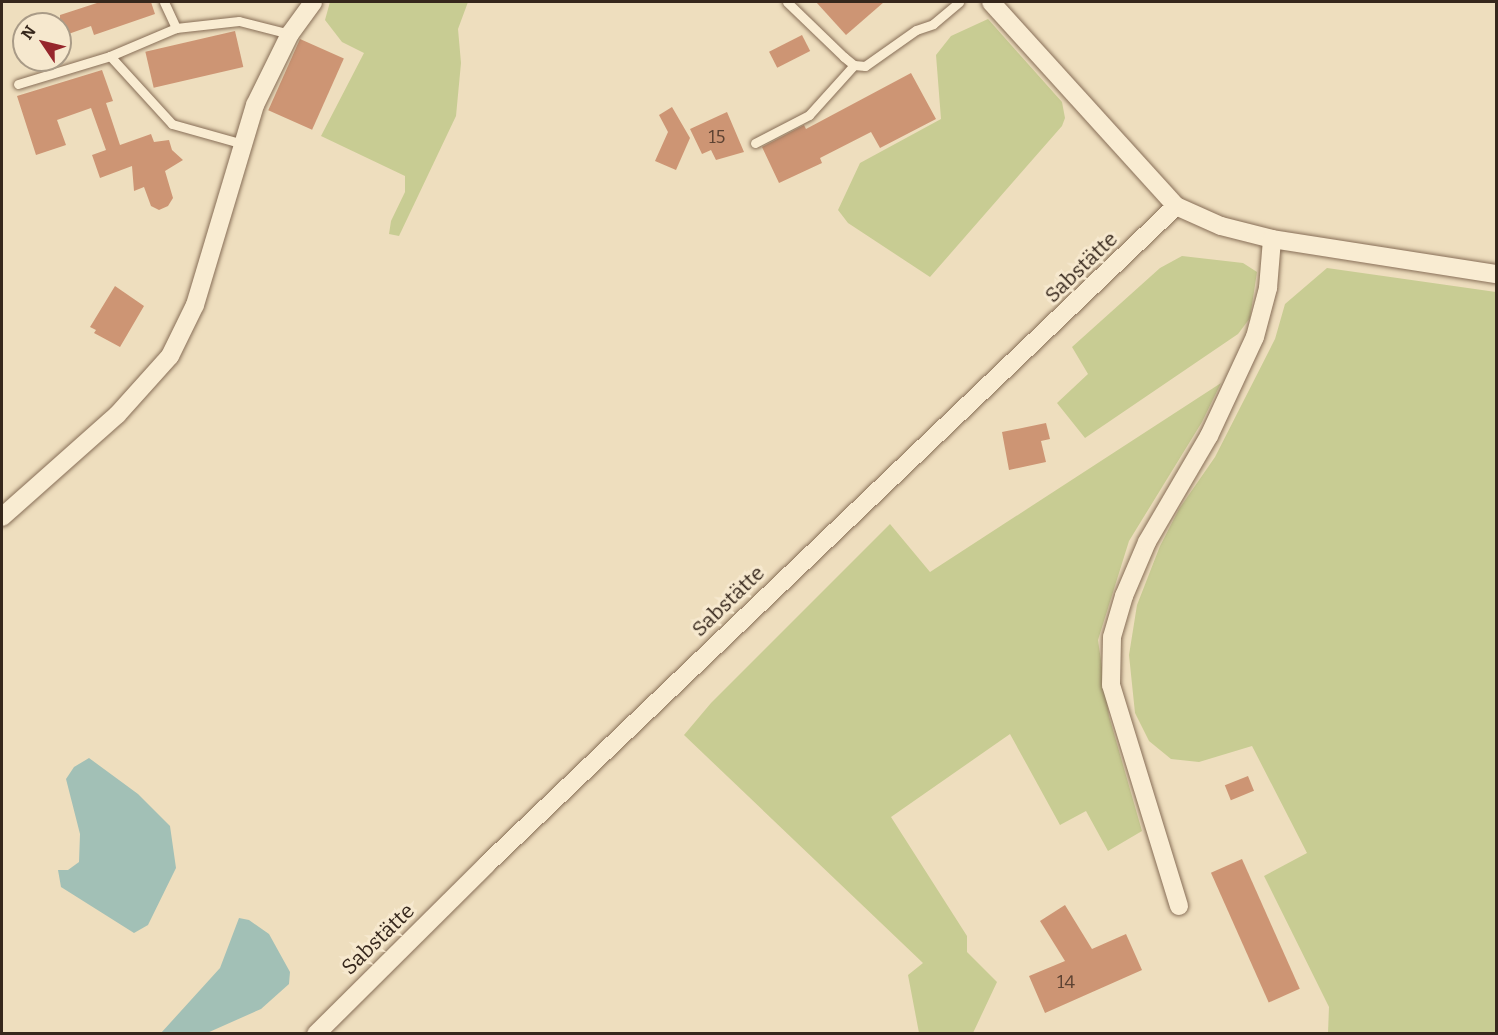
<!DOCTYPE html>
<meta charset="utf-8">
<style>
body{margin:0}
#map{position:relative;width:1498px;height:1035px;overflow:hidden;background:#eedebe;font-family:Bitter,serif}
div>[style]{position:absolute}
.green>*{inset:0;background:#c8cc93}
.water>*{inset:0;background:#a2c0b6}
.building>*{inset:0;background:#cd9574;transform-origin:0 0}
.roads{filter:drop-shadow(0 0 2px #876e57) drop-shadow(0 0 2px #876e57)}
.service>*{height:9px;margin:-4.5px;padding:0 4.5px;transform-origin:4.5px;border-radius:4.5px;background:#f9ecd2}
.minor>*{height:18px;margin:-9px;padding:0 9px;transform-origin:9px;border-radius:9px;background:#f9ecd2}
span{translate:-50% -50%;white-space:nowrap;text-align:center;line-height:1.15;-webkit-text-stroke:6px #f6e8ce;paint-order:stroke}
.number-label{font-size:18px;color:#5c4232}
.number-label span{-webkit-text-stroke-width:0}
.street-label{font-size:21px;color:#36271c}
.frame{position:absolute;inset:0;border:3px solid #36271c;pointer-events:none}
.north{position:absolute;left:12px;top:12px;width:60px;height:60px;box-sizing:border-box;background:#f6e8ce;border:2px solid #a99b87;border-radius:50%;rotate:305deg;font-size:16px;font-weight:700;line-height:24px;text-align:center;color:#36271c}
.north::after{content:'';display:block;margin:auto;width:21px;height:27px;background:#96262c;clip-path:polygon(50% 0,100% 100%,50% 72%,0 100%)}
</style>
<div id="map">
<div class="green">
<div style="clip-path:polygon(330px 2px,468px 2px,458px 29px,461px 63px,456px 116px,399px 236px,389px 234px,391px 221px,405px 192px,405px 176px,321px 136px,364px 53px,342px 42px,325px 20px)"></div>
<div style="clip-path:polygon(988px 19px,1062px 102px,1065px 118px,1062px 126px,930px 277px,848px 223px,838px 210px,860px 163px,941px 119px,936px 55px,951px 36px)"></div>
<div style="clip-path:polygon(1182px 256px,1243px 263px,1257px 272px,1250px 318px,1238px 334px,1085px 438px,1057px 403px,1088px 374px,1072px 347px,1160px 268px)"></div>
<div style="clip-path:polygon(1327px 268px,1496px 292px,1496px 1033px,1328px 1033px,1329px 1007px,1264px 876px,1307px 853px,1252px 746px,1199px 762px,1171px 759px,1149px 741px,1135px 713px,1129px 655px,1137px 605px,1160px 546px,1179px 509px,1215px 457px,1275px 339px,1285px 304px)"></div>
<div style="clip-path:polygon(1221px 383px,1202px 422px,1129px 541px,1098px 640px,1109px 716px,1142px 831px,1108px 851px,1086px 811px,1060px 825px,1010px 734px,891px 817px,967px 936px,967px 952px,997px 982px,973px 1033px,919px 1033px,908px 975px,923px 963px,684px 735px,711px 703px,890px 524px,930px 572px)"></div>
</div>
<div class="water">
<div style="clip-path:polygon(89px 758px,138px 794px,170px 826px,176px 868px,148px 925px,134px 933px,61px 887px,58px 870px,68px 870px,79px 862px,80px 834px,66px 779px,74px 767px)"></div>
<div style="clip-path:polygon(239px 918px,249px 920px,269px 934px,290px 972px,289px 984px,261px 1009px,207px 1033px,161px 1033px,220px 968px)"></div>
</div>
<div class="building">
<div style="clip-path:polygon(100px 2px,151px 2px,155px 14px,94px 35px,91px 26px,60px 37px,60px 15px)"></div>
<div style="clip-path:polygon(816px 2px,884px 2px,846px 35px)"></div>
<div style="left:235px;top:31px;width:37px;height:92px;rotate:77deg"></div>
<div style="left:802px;top:35px;width:18px;height:37px;rotate:63deg"></div>
<div style="left:300px;top:39px;width:48px;height:78px;rotate:24deg"></div>
<div style="clip-path:polygon(102px 70px,113px 101px,106px 103px,120px 145px,151px 134px,154px 142px,169px 140px,172px 150px,183px 160px,165px 171px,173px 198px,168px 206px,159px 210px,151px 206px,144px 187px,134px 191px,132px 166px,100px 178px,92px 155px,106px 150px,91px 108px,57px 120px,66px 145px,36px 155px,17px 96px)"></div>
<div style="clip-path:polygon(911px 73px,936px 119px,880px 148px,871px 132px,820px 158px,822px 163px,779px 183px,762px 147px,804px 125px,806px 129px)"></div>
<div style="clip-path:polygon(672px 107px,690px 138px,676px 170px,655px 161px,668px 132px,659px 115px)"></div>
<div style="clip-path:polygon(727px 112px,744px 152px,716px 160px,711px 150px,702px 154px,690px 129px)"></div>
<div style="clip-path:polygon(115px 286px,144px 306px,120px 347px,94px 333px,96px 330px,90px 327px)"></div>
<div style="clip-path:polygon(1046px 423px,1050px 439px,1041px 441px,1046px 462px,1009px 470px,1002px 432px)"></div>
<div style="left:1248px;top:776px;width:16px;height:25px;rotate:68deg"></div>
<div style="left:1242px;top:859px;width:142px;height:34px;rotate:66deg"></div>
<div style="clip-path:polygon(1065px 905px,1092px 949px,1126px 934px,1142px 970px,1045px 1013px,1029px 976px,1065px 961px,1040px 921px)"></div>
</div>
<div class="roads">
<div class="service">
<div style="left:164px;top:2px;width:29px;rotate:65deg"></div>
<div style="left:787px;top:2px;width:79px;rotate:44deg"></div>
<div style="left:844px;top:57px;width:13px;rotate:39deg"></div>
<div style="left:854px;top:65px;width:11px;rotate:5deg"></div>
<div style="left:865px;top:66px;width:62px;rotate:-35.2deg"></div>
<div style="left:916px;top:30px;width:18px;rotate:-19deg"></div>
<div style="left:933px;top:24px;width:34px;rotate:-40deg"></div>
<div style="left:110px;top:56px;width:72px;rotate:-23deg"></div>
<div style="left:176px;top:28px;width:63px;rotate:-6.3deg"></div>
<div style="left:239px;top:21px;width:53px;rotate:14.3deg"></div>
<div style="left:18px;top:84px;width:96px;rotate:-16.9deg"></div>
<div style="left:110px;top:56px;width:92px;rotate:47.6deg"></div>
<div style="left:172px;top:124px;width:74px;rotate:15.7deg"></div>
<div style="left:755px;top:143px;width:61px;rotate:-27.4deg"></div>
<div style="left:809px;top:115px;width:67px;rotate:-48deg"></div>
</div>
<div class="minor">
<div style="left:991px;top:2px;width:275px;rotate:47.8deg"></div>
<div style="left:1176px;top:206px;width:49px;rotate:24deg"></div>
<div style="left:1221px;top:226px;width:53px;rotate:14.3deg"></div>
<div style="left:1272px;top:239px;width:227px;rotate:8.9deg"></div>
<div style="left:2px;top:517px;width:154px;rotate:-41.6deg"></div>
<div style="left:117px;top:415px;width:79px;rotate:-48.1deg"></div>
<div style="left:170px;top:356px;width:57px;rotate:-63.9deg"></div>
<div style="left:195px;top:305px;width:209px;rotate:-73.3deg"></div>
<div style="left:255px;top:105px;width:79px;rotate:-63.8deg"></div>
<div style="left:290px;top:34px;width:39px;rotate:-54deg"></div>
<div style="left:1179px;top:906px;width:231px;rotate:-107.1deg"></div>
<div style="left:1111px;top:685px;width:48px;rotate:-88.8deg"></div>
<div style="left:1112px;top:637px;width:43px;rotate:-73.7deg"></div>
<div style="left:1124px;top:596px;width:59px;rotate:-66.9deg"></div>
<div style="left:1147px;top:542px;width:123px;rotate:-59.7deg"></div>
<div style="left:1209px;top:436px;width:109px;rotate:-65.1deg"></div>
<div style="left:1255px;top:337px;width:51px;rotate:-75.1deg"></div>
<div style="left:1268px;top:288px;width:49px;rotate:-85.3deg"></div>
<div style="left:316px;top:1034px;width:240px;rotate:-44.8deg"></div>
<div style="left:486px;top:865px;width:954px;rotate:-43.68deg"></div>
</div>
</div>
<div class="number-label">
<span style="left:717px;top:137px">15</span>
<span style="left:1066px;top:982px">14</span>
</div>
<div class="street-label">
<span style="left:1081px;top:267px;rotate:-44deg">Sabstätte</span>
<span style="left:728px;top:601px;rotate:-44deg">Sabstätte</span>
<span style="left:378px;top:939px;rotate:-44deg">Sabstätte</span>
</div>
<div class="frame"></div>
<div class="north">N</div>
</div>
